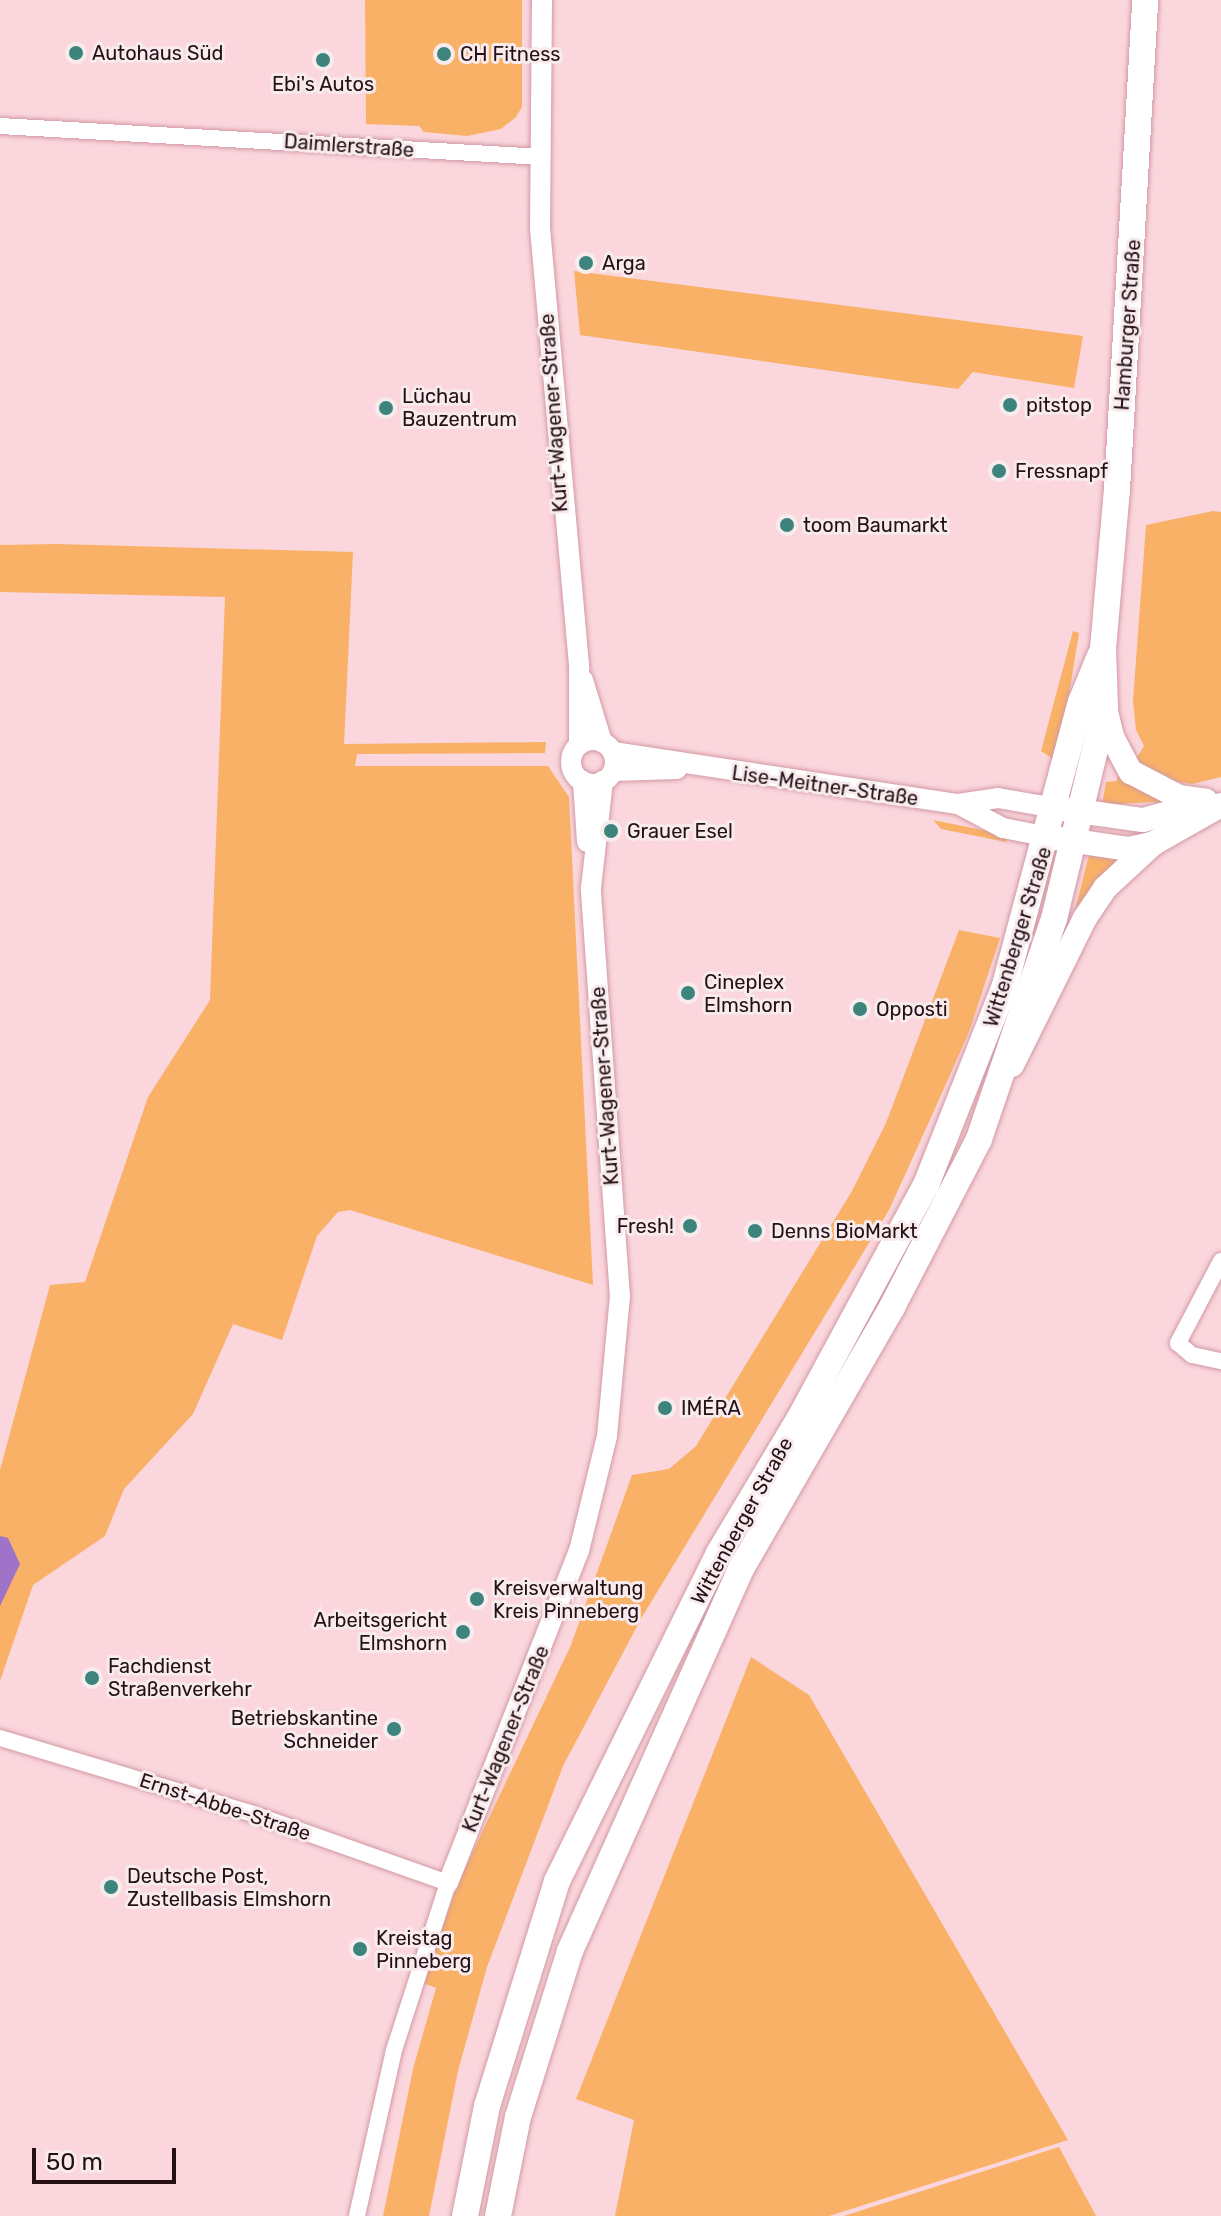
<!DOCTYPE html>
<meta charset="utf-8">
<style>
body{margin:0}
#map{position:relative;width:1221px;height:2216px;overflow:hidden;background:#fbd6dd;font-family:Rubik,sans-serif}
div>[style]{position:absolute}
.green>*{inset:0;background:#f8b166}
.water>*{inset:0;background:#9e73c8}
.roads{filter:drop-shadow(0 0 2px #d299a4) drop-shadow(0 0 2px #d299a4)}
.minor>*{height:16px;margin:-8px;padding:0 8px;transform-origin:8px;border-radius:8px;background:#fff}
.tertiary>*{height:20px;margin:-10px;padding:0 10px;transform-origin:10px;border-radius:10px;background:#fff}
.tertiary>.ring{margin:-10px;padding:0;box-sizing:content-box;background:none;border:20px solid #fff;border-radius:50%}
.secondary>*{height:24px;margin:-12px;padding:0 12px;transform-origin:12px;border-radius:12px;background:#fff}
.primary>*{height:26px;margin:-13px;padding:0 13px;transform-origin:13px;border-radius:13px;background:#fff}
.dots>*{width:22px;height:22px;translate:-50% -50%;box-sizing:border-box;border:4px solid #f7ebed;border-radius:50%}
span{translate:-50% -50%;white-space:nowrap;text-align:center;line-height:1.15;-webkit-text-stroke:6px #f7ebed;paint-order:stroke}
.poi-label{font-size:20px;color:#251015}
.left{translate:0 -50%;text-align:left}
.right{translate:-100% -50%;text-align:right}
.street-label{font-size:20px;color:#251015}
.scale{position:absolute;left:32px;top:2148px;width:144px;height:36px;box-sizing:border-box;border:4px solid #251015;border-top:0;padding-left:10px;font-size:24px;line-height:28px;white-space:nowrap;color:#251015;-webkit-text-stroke:6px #f7ebed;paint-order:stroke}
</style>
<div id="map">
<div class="green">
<div style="clip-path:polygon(365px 0,522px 0,522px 107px,516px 117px,501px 129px,467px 136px,424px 132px,419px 126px,366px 124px)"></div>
<div style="clip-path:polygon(574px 271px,1083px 336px,1074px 388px,973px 372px,958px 389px,580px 335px)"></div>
<div style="clip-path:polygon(1213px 511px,1221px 512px,1221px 777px,1192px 784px,1160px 779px,1136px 759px,1144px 746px,1136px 730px,1133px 701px,1146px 525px)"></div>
<div style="clip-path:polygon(57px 544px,353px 552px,344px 744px,546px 742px,545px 753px,357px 754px,355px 766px,548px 766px,569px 797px,593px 1285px,350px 1210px,338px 1212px,317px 1236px,282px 1340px,233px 1324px,193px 1414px,124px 1489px,105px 1536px,33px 1585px,0 1681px,0 1470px,50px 1285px,85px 1282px,148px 1097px,210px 1000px,225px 597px,0 592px,0 545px)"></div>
<div style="clip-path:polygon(1073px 631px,1079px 633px,1058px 762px,1041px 751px)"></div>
<div style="clip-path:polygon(1120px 765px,1170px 801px,1102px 805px,1106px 782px,1117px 781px)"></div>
<div style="clip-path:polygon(933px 820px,1007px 835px,1006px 842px,941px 829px)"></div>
<div style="clip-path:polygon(1090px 851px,1124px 859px,1074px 914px)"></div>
<div style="clip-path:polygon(959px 930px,1000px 938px,969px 1032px,933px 1113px,889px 1210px,642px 1617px,563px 1766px,487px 1967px,458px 2071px,429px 2216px,383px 2216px,413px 2069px,436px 1988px,423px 1983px,458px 1883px,571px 1645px,632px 1475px,669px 1469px,696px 1446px,852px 1191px,886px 1123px)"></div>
<div style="clip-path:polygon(751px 1657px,809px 1695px,1068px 2140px,829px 2216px,615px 2216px,634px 2120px,576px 2099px)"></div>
<div style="clip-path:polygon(1059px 2147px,1096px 2216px,844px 2216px)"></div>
</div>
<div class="water">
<div style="clip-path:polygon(0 1536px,8px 1538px,20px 1564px,0 1606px)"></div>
</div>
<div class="roads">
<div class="minor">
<div style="left:0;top:126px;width:543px;rotate:3.27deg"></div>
<div style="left:1221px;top:1261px;width:93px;rotate:117.7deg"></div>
<div style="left:1178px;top:1343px;width:18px;rotate:41deg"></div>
<div style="left:1192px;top:1355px;width:30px;rotate:12deg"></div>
<div style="left:0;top:1738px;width:267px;rotate:16.7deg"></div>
<div style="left:256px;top:1815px;width:204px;rotate:19.5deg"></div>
<div style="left:448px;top:1883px;width:176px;rotate:107.9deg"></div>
<div style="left:394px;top:2050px;width:170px;rotate:102.6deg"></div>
</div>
<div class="tertiary">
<div style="left:542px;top:0;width:228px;rotate:90.5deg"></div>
<div style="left:540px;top:228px;width:443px;rotate:84.9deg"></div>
<div style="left:579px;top:669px;width:76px;rotate:90deg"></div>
<div style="left:583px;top:680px;width:65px;rotate:73deg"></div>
<div class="ring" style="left:571px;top:740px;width:24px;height:24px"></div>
<div style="left:613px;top:752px;width:349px;rotate:8.6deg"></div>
<div style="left:958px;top:804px;width:40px;rotate:-8.5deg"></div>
<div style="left:998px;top:798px;width:59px;rotate:9.8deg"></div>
<div style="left:613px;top:771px;width:64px;rotate:-1.8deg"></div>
<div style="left:583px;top:781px;width:61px;rotate:86.2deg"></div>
<div style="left:958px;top:804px;width:51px;rotate:28.1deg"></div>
<div style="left:1003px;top:828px;width:47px;rotate:11.1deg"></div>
<div style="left:448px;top:1883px;width:357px;rotate:-68.5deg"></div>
<div style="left:579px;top:1551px;width:118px;rotate:-76.3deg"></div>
<div style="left:607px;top:1436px;width:140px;rotate:-84.7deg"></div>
<div style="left:620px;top:1297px;width:410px;rotate:-94.1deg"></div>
<div style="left:591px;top:888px;width:108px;rotate:-83.6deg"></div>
</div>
<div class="secondary">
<div style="left:1105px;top:708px;width:30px;rotate:76deg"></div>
<div style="left:1112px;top:737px;width:40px;rotate:62deg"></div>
<div style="left:1131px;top:772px;width:54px;rotate:27.5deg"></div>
<div style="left:1179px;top:797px;width:27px;rotate:8deg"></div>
<div style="left:1056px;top:808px;width:88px;rotate:7.9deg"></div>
<div style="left:1143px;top:820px;width:56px;rotate:-15.5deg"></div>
<div style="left:1055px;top:838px;width:75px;rotate:8.5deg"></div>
<div style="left:1129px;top:849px;width:26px;rotate:-13deg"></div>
<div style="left:1154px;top:843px;width:77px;rotate:-29.6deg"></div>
<div style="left:1012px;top:1065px;width:164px;rotate:-63.6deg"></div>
<div style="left:1085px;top:918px;width:36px;rotate:-56deg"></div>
<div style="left:1105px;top:888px;width:67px;rotate:-42.6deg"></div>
</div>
<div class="primary">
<div style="left:465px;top:2216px;width:112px;rotate:-78.7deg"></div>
<div style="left:487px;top:2106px;width:236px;rotate:-72.7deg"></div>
<div style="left:557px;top:1881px;width:366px;rotate:-63.7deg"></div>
<div style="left:719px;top:1553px;width:160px;rotate:-59.1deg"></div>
<div style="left:801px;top:1416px;width:263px;rotate:-61.6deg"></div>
<div style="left:926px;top:1185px;width:215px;rotate:-68.4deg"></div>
<div style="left:1005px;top:985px;width:293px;rotate:-75deg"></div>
<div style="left:1081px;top:702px;width:50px;rotate:-67.6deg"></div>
<div style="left:498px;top:2216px;width:101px;rotate:-78.6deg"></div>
<div style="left:518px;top:2117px;width:174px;rotate:-72.6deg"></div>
<div style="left:570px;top:1951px;width:421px;rotate:-65.9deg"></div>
<div style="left:742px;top:1567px;width:300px;rotate:-60deg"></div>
<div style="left:892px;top:1307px;width:189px;rotate:-62.6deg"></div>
<div style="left:979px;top:1139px;width:232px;rotate:-71.2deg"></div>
<div style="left:1054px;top:919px;width:217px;rotate:-76.4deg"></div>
<div style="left:1105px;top:708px;width:59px;rotate:-91.9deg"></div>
<div style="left:1103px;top:649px;width:160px;rotate:-85deg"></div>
<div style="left:1117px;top:490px;width:491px;rotate:-86.7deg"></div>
</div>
</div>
<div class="dots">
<div style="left:76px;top:53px;background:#3d847c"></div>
<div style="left:444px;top:54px;background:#3d847c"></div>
<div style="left:323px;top:60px;background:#3d847c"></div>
<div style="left:586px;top:263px;background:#3d847c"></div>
<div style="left:1010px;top:405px;background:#3d847c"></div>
<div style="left:386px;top:408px;background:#3d847c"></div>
<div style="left:999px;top:471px;background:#3d847c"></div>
<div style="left:787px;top:525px;background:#3d847c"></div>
<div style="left:611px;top:831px;background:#3d847c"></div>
<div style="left:688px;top:993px;background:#3d847c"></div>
<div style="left:860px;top:1009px;background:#3d847c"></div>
<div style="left:690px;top:1226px;background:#3d847c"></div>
<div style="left:755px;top:1231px;background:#3d847c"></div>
<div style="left:665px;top:1408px;background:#3d847c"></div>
<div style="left:477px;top:1599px;background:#3d847c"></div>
<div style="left:463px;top:1632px;background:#3d847c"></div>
<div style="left:92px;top:1678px;background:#3d847c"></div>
<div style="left:394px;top:1729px;background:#3d847c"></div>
<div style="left:111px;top:1887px;background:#3d847c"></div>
<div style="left:360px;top:1949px;background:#3d847c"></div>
</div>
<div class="poi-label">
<span class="left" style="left:92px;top:53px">Autohaus Süd</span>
<span class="left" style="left:460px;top:54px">CH Fitness</span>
<span style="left:323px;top:84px">Ebi's Autos</span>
<span class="left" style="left:602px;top:263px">Arga</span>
<span class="left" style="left:402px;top:408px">Lüchau<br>Bauzentrum</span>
<span class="left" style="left:1026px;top:405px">pitstop</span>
<span class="left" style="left:1015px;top:471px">Fressnapf</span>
<span class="left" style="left:803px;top:525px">toom Baumarkt</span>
<span class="left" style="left:627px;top:831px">Grauer Esel</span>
<span class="left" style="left:704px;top:994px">Cineplex<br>Elmshorn</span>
<span class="left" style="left:876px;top:1009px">Opposti</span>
<span class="right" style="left:674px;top:1226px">Fresh!</span>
<span class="left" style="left:771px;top:1231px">Denns BioMarkt</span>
<span class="left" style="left:681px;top:1408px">IMÉRA</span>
<span class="left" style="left:493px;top:1600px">Kreisverwaltung<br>Kreis Pinneberg</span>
<span class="right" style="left:447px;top:1632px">Arbeitsgericht<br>Elmshorn</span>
<span class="left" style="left:108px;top:1678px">Fachdienst<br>Straßenverkehr</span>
<span class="right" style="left:378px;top:1730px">Betriebskantine<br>Schneider</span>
<span class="left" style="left:127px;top:1888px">Deutsche Post,<br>Zustellbasis Elmshorn</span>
<span class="left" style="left:376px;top:1950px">Kreistag<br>Pinneberg</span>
</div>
<div class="street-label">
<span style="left:349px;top:146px;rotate:4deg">Daimlerstraße</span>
<span style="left:1128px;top:325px;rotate:-86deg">Hamburger Straße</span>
<span style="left:554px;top:413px;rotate:-94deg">Kurt-Wagener-Straße</span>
<span style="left:825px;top:786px;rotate:8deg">Lise-Meitner-Straße</span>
<span style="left:1018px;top:937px;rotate:-73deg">Wittenberger Straße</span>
<span style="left:605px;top:1086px;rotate:-94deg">Kurt-Wagener-Straße</span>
<span style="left:742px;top:1521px;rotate:-61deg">Wittenberger Straße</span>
<span style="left:506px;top:1739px;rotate:-68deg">Kurt-Wagener-Straße</span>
<span style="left:225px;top:1807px;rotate:18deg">Ernst-Abbe-Straße</span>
</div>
<div class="scale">50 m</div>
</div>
